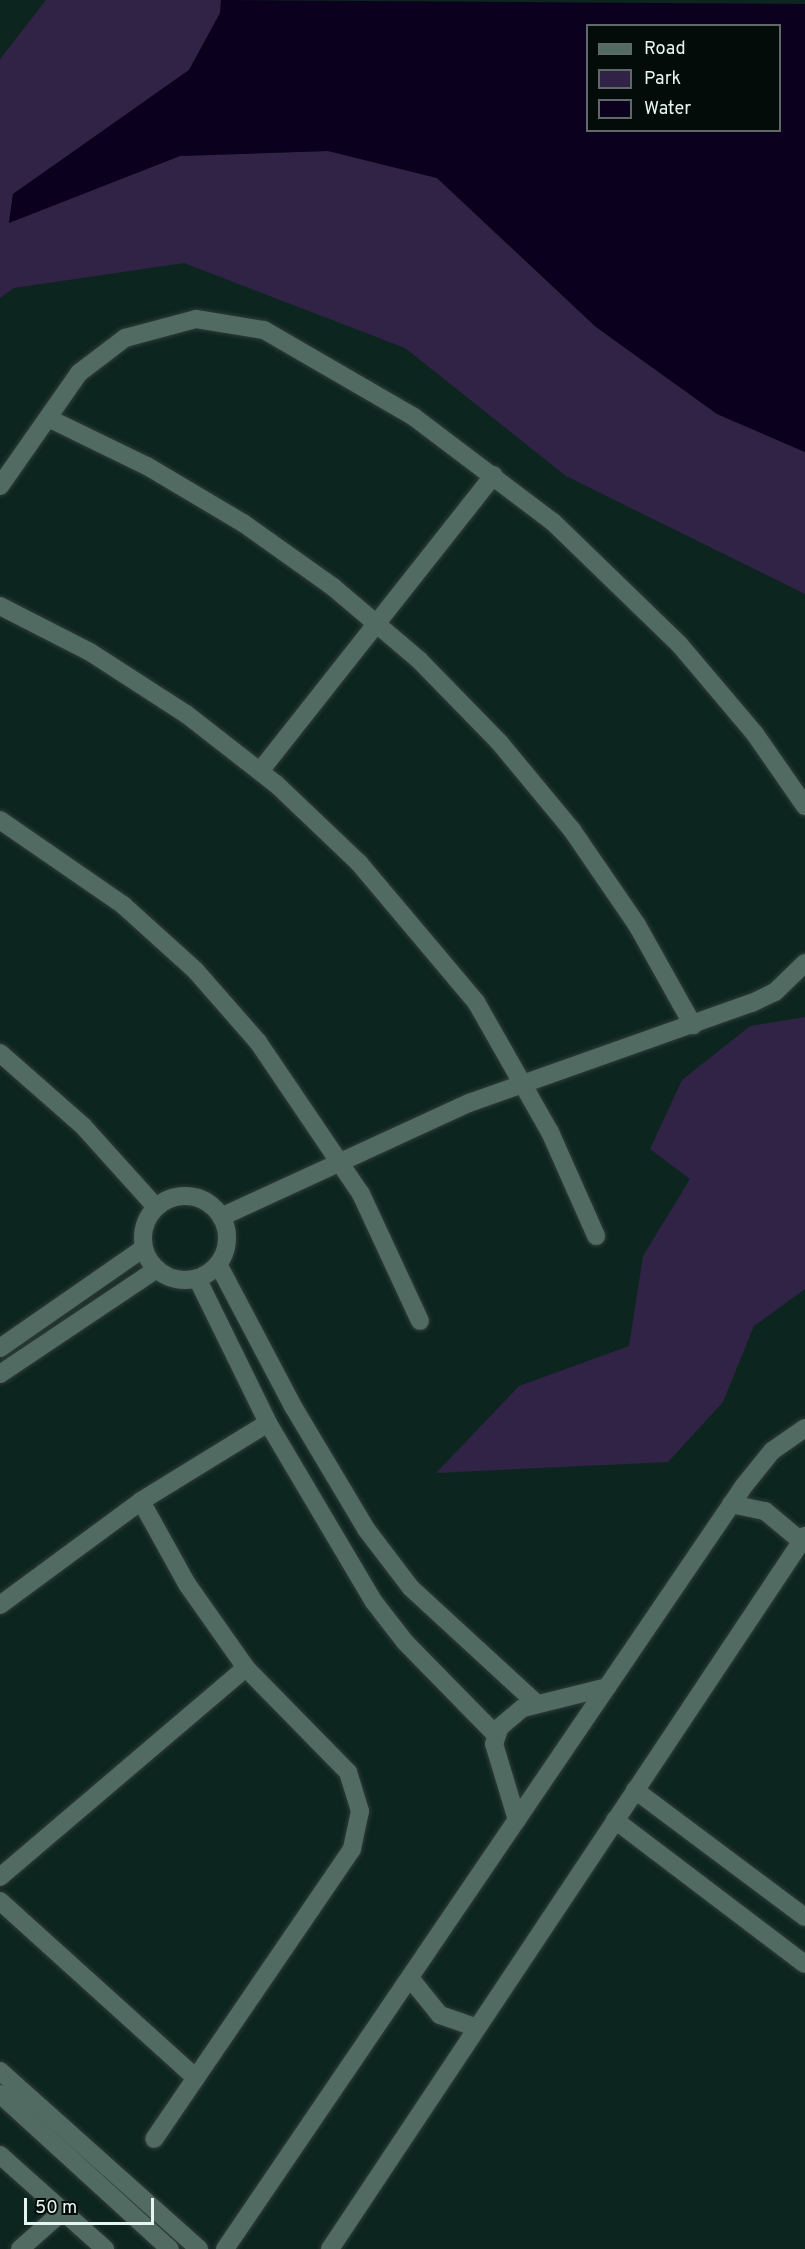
<!DOCTYPE html>
<style>
body{margin:0}
#map{position:relative;width:805px;height:2249px;overflow:hidden;background:#0d251f;font-family:Overpass,sans-serif}
div>[style]{position:absolute}
.green>*{inset:0;background:#302346}
.water>*{inset:0;background:#0c001f}
.roads{filter:drop-shadow(0 0 2px #2e3c37) drop-shadow(0 0 2px #2e3c37)}
.minor>*{height:18px;margin:-9px;padding:0 9px;transform-origin:9px;border-radius:9px;background:#516b63}
.minor>.ring{margin:-9px;padding:0;box-sizing:content-box;background:none;border:18px solid #516b63;border-radius:50%}
span{translate:-50% -50%;white-space:nowrap;text-align:center;line-height:1.15;-webkit-text-stroke:6px #040c09;paint-order:stroke}
.legend{position:absolute;left:586px;top:24px;width:195px;height:108px;box-sizing:border-box;background:#040c09;border:2px solid #5f6965;margin:0;padding:8px 10px;list-style:none;font-size:18px;color:#e7f5f0}
.legend li{display:flex;align-items:center;gap:12px;height:30px}
.legend b{width:30px;border:2px solid #5f6965}
.scale{position:absolute;left:24px;top:2198px;width:130px;height:27px;box-sizing:border-box;border:3px solid #e7f5f0;border-top:0;padding-left:8px;font-size:18px;line-height:21px;white-space:nowrap;color:#e7f5f0;-webkit-text-stroke:4px #040c09;paint-order:stroke}
</style>
<div id="map">
<div class="green">
<div style="clip-path:polygon(46px 0,221px 0,220px 13px,189px 70px,13px 194px,9px 222px,180px 156px,328px 151px,437px 178px,596px 327px,717px 414px,805px 452px,805px 594px,566px 476px,405px 348px,184px 263px,14px 288px,0 298px,0 59px)"></div>
<div style="clip-path:polygon(805px 1017px,805px 1289px,754px 1326px,723px 1402px,668px 1462px,436px 1473px,519px 1386px,629px 1346px,643px 1256px,690px 1179px,650px 1149px,682px 1080px,750px 1026px)"></div>
</div>
<div class="water">
<div style="clip-path:polygon(evenodd,221px 0,805px 4px,805px 452px,717px 414px,596px 327px,437px 178px,328px 151px,180px 156px,9px 223px,13px 194px,189px 70px,220px 13px,221px 0,588px 26px,780px 26px,780px 130px,588px 130px,588px 26px)"></div>
</div>
<div class="roads">
<div class="minor">
<div style="left:48px;top:418px;width:110px;rotate:25.9deg"></div>
<div style="left:147px;top:466px;width:112px;rotate:30.7deg"></div>
<div style="left:243px;top:523px;width:110px;rotate:35.4deg"></div>
<div style="left:333px;top:587px;width:113px;rotate:40.3deg"></div>
<div style="left:419px;top:660px;width:115px;rotate:45.7deg"></div>
<div style="left:499px;top:742px;width:114px;rotate:50.3deg"></div>
<div style="left:572px;top:830px;width:115px;rotate:55.6deg"></div>
<div style="left:637px;top:925px;width:115px;rotate:60.8deg"></div>
<div style="left:0;top:486px;width:138px;rotate:-55deg"></div>
<div style="left:79px;top:373px;width:58px;rotate:-37.3deg"></div>
<div style="left:125px;top:338px;width:73px;rotate:-15deg"></div>
<div style="left:196px;top:319px;width:69px;rotate:9.2deg"></div>
<div style="left:264px;top:330px;width:173px;rotate:30.1deg"></div>
<div style="left:414px;top:417px;width:174px;rotate:37.1deg"></div>
<div style="left:553px;top:522px;width:175px;rotate:44.1deg"></div>
<div style="left:679px;top:644px;width:118px;rotate:49.8deg"></div>
<div style="left:755px;top:734px;width:88px;rotate:55.2deg"></div>
<div style="left:0;top:606px;width:101px;rotate:27.1deg"></div>
<div style="left:90px;top:652px;width:114px;rotate:32.9deg"></div>
<div style="left:186px;top:714px;width:114px;rotate:37.9deg"></div>
<div style="left:276px;top:784px;width:115px;rotate:43.6deg"></div>
<div style="left:359px;top:863px;width:182px;rotate:49.9deg"></div>
<div style="left:476px;top:1002px;width:150px;rotate:60.4deg"></div>
<div style="left:550px;top:1132px;width:114px;rotate:66.1deg"></div>
<div style="left:260px;top:771px;width:377px;rotate:-51.7deg"></div>
<div style="left:0;top:820px;width:150px;rotate:34.6deg"></div>
<div style="left:123px;top:905px;width:97px;rotate:42.1deg"></div>
<div style="left:195px;top:970px;width:96px;rotate:48.8deg"></div>
<div style="left:258px;top:1042px;width:184px;rotate:55.9deg"></div>
<div style="left:361px;top:1194px;width:140px;rotate:65.1deg"></div>
<div style="left:0;top:1053px;width:111px;rotate:41.3deg"></div>
<div style="left:83px;top:1126px;width:109px;rotate:48deg"></div>
<div class="ring" style="left:143px;top:1196px;width:66px;height:66px"></div>
<div style="left:221px;top:1217px;width:273px;rotate:-24.7deg"></div>
<div style="left:469px;top:1103px;width:300px;rotate:-19.5deg"></div>
<div style="left:752px;top:1003px;width:25px;rotate:-26deg"></div>
<div style="left:775px;top:992px;width:42px;rotate:-44deg"></div>
<div style="left:218px;top:1264px;width:163px;rotate:62.2deg"></div>
<div style="left:294px;top:1408px;width:141px;rotate:59.2deg"></div>
<div style="left:366px;top:1529px;width:74px;rotate:52.7deg"></div>
<div style="left:411px;top:1588px;width:170px;rotate:42.6deg"></div>
<div style="left:197px;top:1278px;width:161px;rotate:63.9deg"></div>
<div style="left:268px;top:1423px;width:208px;rotate:59.4deg"></div>
<div style="left:374px;top:1602px;width:51px;rotate:52.2deg"></div>
<div style="left:405px;top:1642px;width:130px;rotate:45.6deg"></div>
<div style="left:0;top:1348px;width:175px;rotate:-34.8deg"></div>
<div style="left:0;top:1374px;width:189px;rotate:-33.8deg"></div>
<div style="left:141px;top:1501px;width:95px;rotate:61deg"></div>
<div style="left:187px;top:1584px;width:103px;rotate:54.9deg"></div>
<div style="left:246px;top:1668px;width:146px;rotate:45.6deg"></div>
<div style="left:348px;top:1772px;width:41px;rotate:72.9deg"></div>
<div style="left:360px;top:1811px;width:39px;rotate:102deg"></div>
<div style="left:352px;top:1849px;width:351px;rotate:124.3deg"></div>
<div style="left:731px;top:1504px;width:35px;rotate:12deg"></div>
<div style="left:765px;top:1511px;width:47px;rotate:39.8deg"></div>
<div style="left:0;top:1605px;width:175px;rotate:-36.4deg"></div>
<div style="left:141px;top:1501px;width:149px;rotate:-31.6deg"></div>
<div style="left:635px;top:1790px;width:212px;rotate:36.8deg"></div>
<div style="left:517px;top:1820px;width:79px;rotate:-106.8deg"></div>
<div style="left:494px;top:1744px;width:18px;rotate:-71deg"></div>
<div style="left:500px;top:1727px;width:30px;rotate:-40deg"></div>
<div style="left:523px;top:1708px;width:87px;rotate:-14deg"></div>
<div style="left:615px;top:1820px;width:238px;rotate:37.2deg"></div>
<div style="left:0;top:1877px;width:323px;rotate:-40.4deg"></div>
<div style="left:0;top:1901px;width:264px;rotate:42.1deg"></div>
<div style="left:410px;top:1978px;width:48px;rotate:51deg"></div>
<div style="left:440px;top:2015px;width:39px;rotate:19deg"></div>
<div style="left:0;top:2071px;width:267px;rotate:41.8deg"></div>
<div style="left:0;top:2094px;width:230px;rotate:42.4deg"></div>
<div style="left:0;top:2155px;width:141px;rotate:41.8deg"></div>
<div style="left:20px;top:2249px;width:57px;rotate:-41.5deg"></div>
<div style="left:225px;top:2249px;width:921px;rotate:-55.79deg"></div>
<div style="left:743px;top:1487px;width:46px;rotate:-51.1deg"></div>
<div style="left:772px;top:1451px;width:40px;rotate:-34.9deg"></div>
<div style="left:330px;top:2249px;width:857px;rotate:-56.33deg"></div>
</div>
</div>
<ul class="legend">
<li><b style="height:8px;background:#516b63"></b>Road</li>
<li><b style="height:16px;background:#302346"></b>Park</li>
<li><b style="height:16px;background:#0c001f"></b>Water</li>
</ul>
<div class="scale">50 m</div>
</div>
